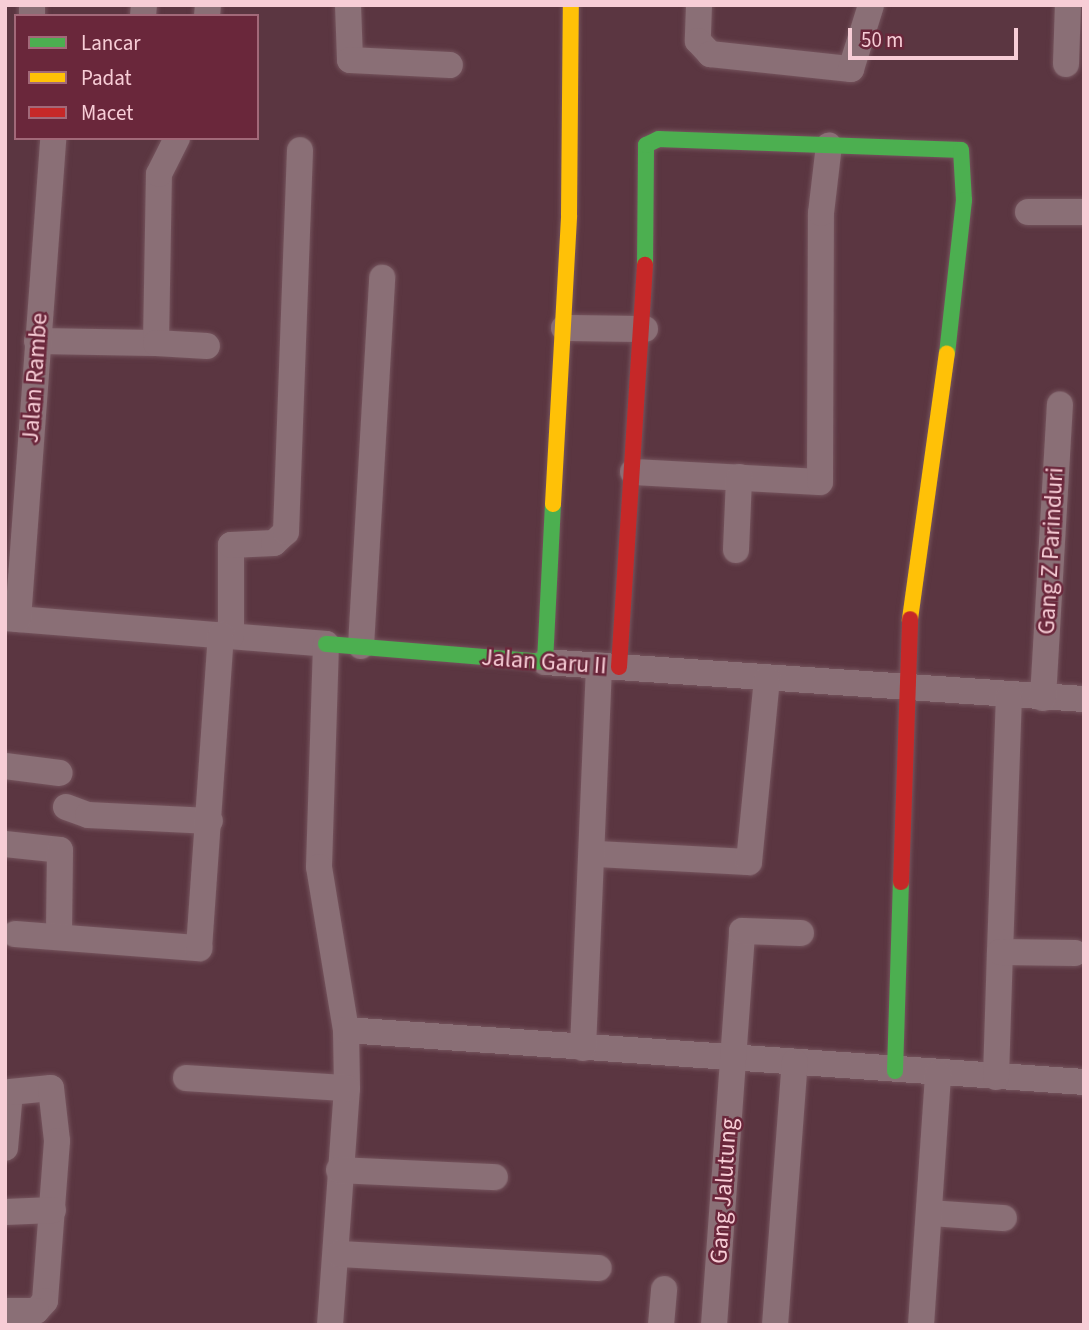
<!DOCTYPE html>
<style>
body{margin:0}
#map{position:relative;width:1089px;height:1330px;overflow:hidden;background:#5b3641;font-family:"Source Sans 3",sans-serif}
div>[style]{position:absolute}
.roads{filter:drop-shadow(0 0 2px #75545d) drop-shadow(0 0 2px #75545d)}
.street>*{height:26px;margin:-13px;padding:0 13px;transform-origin:13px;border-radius:13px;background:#8a6f76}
.fast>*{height:16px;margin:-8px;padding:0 8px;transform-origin:8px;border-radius:8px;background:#4caf50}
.slow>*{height:16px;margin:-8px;padding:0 8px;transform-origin:8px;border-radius:8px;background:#ffc107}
.jam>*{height:16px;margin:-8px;padding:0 8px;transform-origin:8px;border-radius:8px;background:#c62828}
span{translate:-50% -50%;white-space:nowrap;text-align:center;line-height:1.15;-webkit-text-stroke:5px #6a273b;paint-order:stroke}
.street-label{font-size:24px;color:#f7cdd6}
.frame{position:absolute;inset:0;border:7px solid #f7cdd6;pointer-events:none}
.legend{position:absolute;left:14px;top:14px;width:245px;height:126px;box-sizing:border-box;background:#6a273b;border:2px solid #a26979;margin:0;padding:9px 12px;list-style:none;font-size:21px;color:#f7cdd6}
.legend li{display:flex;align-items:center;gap:14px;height:35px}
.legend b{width:35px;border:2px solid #a26979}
.scale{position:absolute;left:848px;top:28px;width:170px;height:32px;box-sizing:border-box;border:4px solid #f7cdd6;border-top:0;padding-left:9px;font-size:21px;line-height:24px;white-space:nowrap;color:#f7cdd6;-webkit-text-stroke:5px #6a273b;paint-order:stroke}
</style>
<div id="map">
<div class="roads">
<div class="street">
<div style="left:32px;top:5px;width:11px;rotate:90deg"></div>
<div style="left:348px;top:5px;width:55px;rotate:87.9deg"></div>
<div style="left:350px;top:60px;width:100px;rotate:2.9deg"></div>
<div style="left:699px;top:5px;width:36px;rotate:92deg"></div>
<div style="left:698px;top:41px;width:18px;rotate:47deg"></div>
<div style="left:710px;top:54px;width:142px;rotate:6.1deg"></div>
<div style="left:851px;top:69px;width:67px;rotate:-72.6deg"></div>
<div style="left:143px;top:16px;width:11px;rotate:-85deg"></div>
<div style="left:207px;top:16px;width:11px;rotate:-85deg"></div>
<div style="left:1066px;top:64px;width:59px;rotate:-88.1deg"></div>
<div style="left:1028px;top:212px;width:56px"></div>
<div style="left:564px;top:328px;width:81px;rotate:0.7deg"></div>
<div style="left:37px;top:341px;width:119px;rotate:1deg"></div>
<div style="left:156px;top:343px;width:169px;rotate:-89deg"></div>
<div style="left:159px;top:174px;width:40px;rotate:-63.4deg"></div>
<div style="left:156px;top:343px;width:51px;rotate:3.4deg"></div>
<div style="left:633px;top:472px;width:187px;rotate:3.1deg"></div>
<div style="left:820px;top:482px;width:269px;rotate:-89.8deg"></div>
<div style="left:821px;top:213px;width:68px;rotate:-83.3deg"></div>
<div style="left:736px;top:550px;width:73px;rotate:-87.6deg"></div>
<div style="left:5px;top:618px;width:322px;rotate:4.6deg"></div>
<div style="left:326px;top:644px;width:223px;rotate:91.8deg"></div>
<div style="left:319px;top:867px;width:165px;rotate:80.6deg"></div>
<div style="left:346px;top:1030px;width:58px;rotate:89deg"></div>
<div style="left:347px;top:1088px;width:238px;rotate:94.1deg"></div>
<div style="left:18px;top:619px;width:482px;rotate:-85.8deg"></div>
<div style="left:231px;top:636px;width:91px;rotate:-90deg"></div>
<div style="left:231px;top:545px;width:43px;rotate:-2.7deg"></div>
<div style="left:274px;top:543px;width:16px;rotate:-43deg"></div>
<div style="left:286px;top:532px;width:382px;rotate:-87.9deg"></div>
<div style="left:361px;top:646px;width:369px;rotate:-86.7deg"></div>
<div style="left:545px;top:662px;width:540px;rotate:3.93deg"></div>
<div style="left:1043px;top:698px;width:294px;rotate:-86.7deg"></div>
<div style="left:5px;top:766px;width:55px;rotate:7.3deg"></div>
<div style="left:66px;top:807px;width:23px;rotate:20deg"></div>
<div style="left:88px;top:815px;width:122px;rotate:2.8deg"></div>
<div style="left:5px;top:844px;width:55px;rotate:6.2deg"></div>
<div style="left:60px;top:850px;width:85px;rotate:90.7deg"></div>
<div style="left:596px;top:854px;width:153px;rotate:3deg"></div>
<div style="left:749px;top:862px;width:184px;rotate:-84.4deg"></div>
<div style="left:15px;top:934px;width:185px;rotate:4.4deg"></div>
<div style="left:199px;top:948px;width:314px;rotate:-86deg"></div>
<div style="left:1000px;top:952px;width:255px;rotate:-88deg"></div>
<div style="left:346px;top:1030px;width:740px;rotate:4.03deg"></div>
<div style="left:583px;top:1048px;width:383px;rotate:-87.6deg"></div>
<div style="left:996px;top:1077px;width:125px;rotate:-88.2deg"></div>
<div style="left:1000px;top:952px;width:75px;rotate:0.8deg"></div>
<div style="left:186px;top:1078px;width:161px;rotate:3.6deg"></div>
<div style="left:5px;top:1148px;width:56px;rotate:-84.9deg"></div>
<div style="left:10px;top:1092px;width:41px;rotate:-5.6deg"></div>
<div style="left:51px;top:1088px;width:53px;rotate:83.5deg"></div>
<div style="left:57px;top:1141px;width:160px;rotate:94.3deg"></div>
<div style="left:45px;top:1301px;width:13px;rotate:132deg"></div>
<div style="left:36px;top:1311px;width:31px;rotate:180deg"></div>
<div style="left:339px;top:1170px;width:156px;rotate:2.6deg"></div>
<div style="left:5px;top:1212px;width:48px;rotate:-2.4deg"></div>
<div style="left:930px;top:1213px;width:74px;rotate:3.9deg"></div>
<div style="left:339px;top:1254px;width:260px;rotate:3.1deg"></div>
<div style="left:661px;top:1325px;width:36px;rotate:-85deg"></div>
<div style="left:714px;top:1325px;width:395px;rotate:-85.9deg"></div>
<div style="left:742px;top:931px;width:59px;rotate:1.9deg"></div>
<div style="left:775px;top:1325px;width:264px;rotate:-85.7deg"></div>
<div style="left:921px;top:1325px;width:252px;rotate:-86.1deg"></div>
</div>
<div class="fast">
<div style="left:645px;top:265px;width:120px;rotate:-89.5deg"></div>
<div style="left:646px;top:145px;width:14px;rotate:-25deg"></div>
<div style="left:659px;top:139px;width:302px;rotate:2.1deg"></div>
<div style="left:961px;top:150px;width:50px;rotate:86.6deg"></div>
<div style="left:964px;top:200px;width:155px;rotate:96.3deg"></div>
<div style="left:326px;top:644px;width:220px;rotate:4.7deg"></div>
<div style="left:545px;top:662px;width:158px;rotate:-87.1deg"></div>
<div style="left:895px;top:1071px;width:189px;rotate:-88.2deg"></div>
</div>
<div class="slow">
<div style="left:553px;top:504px;width:289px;rotate:-86.8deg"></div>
<div style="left:569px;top:215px;width:210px;rotate:-89.5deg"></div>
<div style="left:910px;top:619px;width:268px;rotate:-82.1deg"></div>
</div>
<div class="jam">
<div style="left:619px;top:667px;width:403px;rotate:-86.3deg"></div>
<div style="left:901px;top:882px;width:263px;rotate:-88deg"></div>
</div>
</div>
<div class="street-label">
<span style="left:35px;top:378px;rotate:-86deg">Jalan Rambe</span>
<span style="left:1051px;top:551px;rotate:-87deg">Gang Z Parinduri</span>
<span style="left:544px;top:662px;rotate:4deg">Jalan Garu II</span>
<span style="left:724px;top:1191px;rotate:-86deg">Gang Jalutung</span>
</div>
<div class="frame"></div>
<ul class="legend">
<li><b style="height:9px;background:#4caf50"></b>Lancar</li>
<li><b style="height:9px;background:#ffc107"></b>Padat</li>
<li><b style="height:9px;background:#c62828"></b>Macet</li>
</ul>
<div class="scale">50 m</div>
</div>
